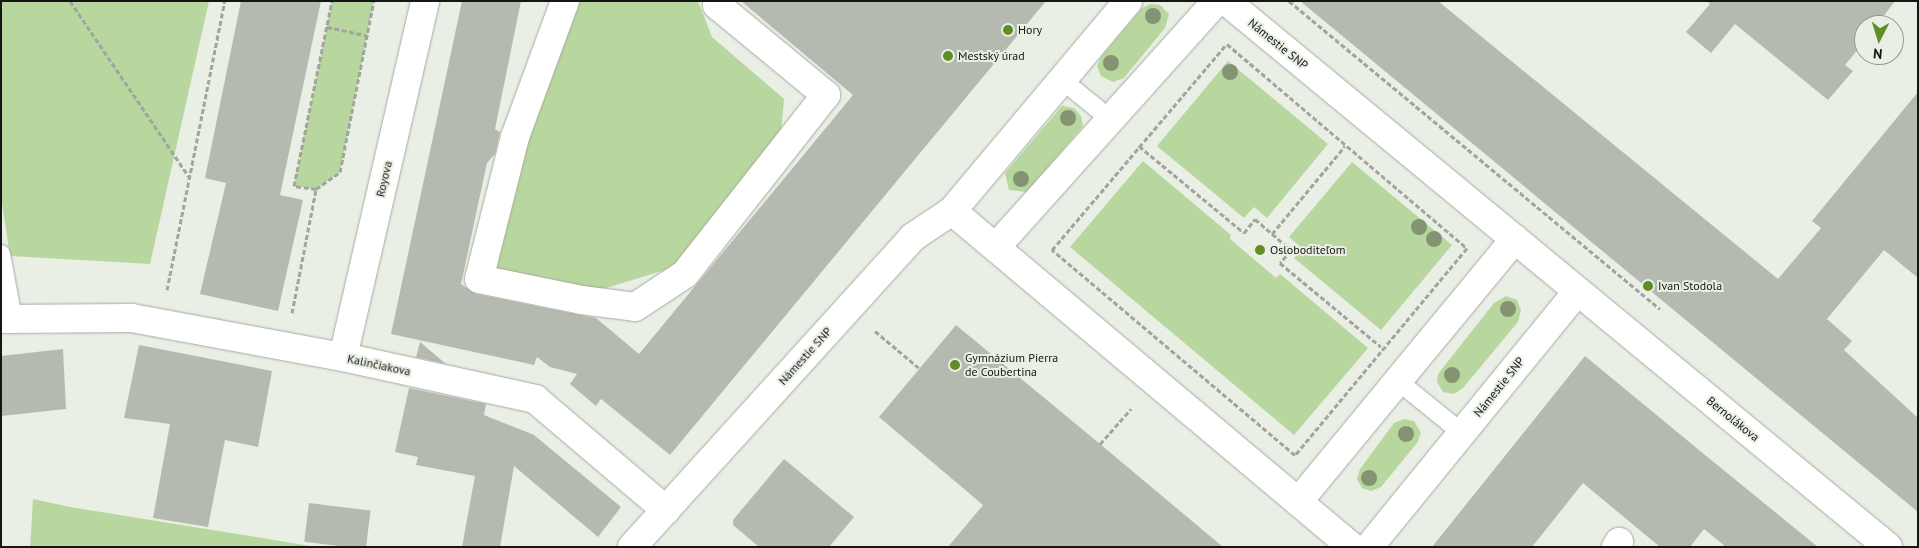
<!DOCTYPE html>
<meta charset="utf-8">
<style>
body{margin:0}
#map{position:relative;width:1919px;height:548px;overflow:hidden;background:#e9efe5;font-family:"PT Sans",sans-serif}
div>[style]{position:absolute}
.green>*{inset:0;background:#b8d79e}
.building>*{inset:0;background:#b5bab1;transform-origin:0 0}
.path>*{height:3px;margin-top:-1.5px;transform-origin:0;background:repeating-linear-gradient(90deg,#a1a59e 0 5px,transparent 0 7.5px)}
.roads{filter:drop-shadow(0 0 1px #a6aba2) drop-shadow(0 0 1px #a6aba2)}
.lane>*{height:18px;margin:-9px;padding:0 9px;transform-origin:9px;border-radius:9px;background:#fff}
.street>*{height:28px;margin:-14px;padding:0 14px;transform-origin:14px;border-radius:14px;background:#fff}
.trees>*{width:16px;height:16px;margin:-8px;border-radius:50%;background:#849473}
.dots>*{width:14px;height:14px;translate:-50% -50%;box-sizing:border-box;border:2px solid #e9efe5;border-radius:50%}
span{translate:-50% -50%;white-space:nowrap;text-align:center;line-height:1.15;-webkit-text-stroke:4px #e9efe5;paint-order:stroke}
.poi-label{font-size:12px;color:#141613}
.left{translate:0 -50%;text-align:left}
.street-label{font-size:12px;color:#141613}
.frame{position:absolute;inset:0;border:2px solid #141613;pointer-events:none}
.north{position:absolute;left:1854px;top:15px;width:50px;height:50px;box-sizing:border-box;background:#e9efe5;border:1px solid #949891;border-radius:50%;rotate:185deg;font-size:14px;font-weight:700;line-height:20px;text-align:center;color:#141613}
.north::after{content:'';display:block;margin:auto;width:18px;height:22px;background:#5e8e24;clip-path:polygon(50% 0,100% 100%,50% 72%,0 100%)}
</style>
<div id="map">
<div class="green">
<div style="clip-path:polygon(1px 1px,209px 1px,150px 264px,10px 256px,1px 197px)"></div>
<div style="clip-path:polygon(332px 1px,374px 1px,340px 172px,316px 189px,294px 186px)"></div>
<div style="clip-path:polygon(577px 1px,698px 1px,712px 37px,784px 99px,781px 133px,675px 267px,593px 292px,490px 271px,521px 150px)"></div>
<div style="clip-path:polygon(1150px 4px,1160px 5px,1169px 14px,1165px 28px,1124px 78px,1113px 82px,1101px 76px,1097px 66px,1101px 57px,1142px 8px)"></div>
<div style="clip-path:polygon(1228px 61px,1328px 144px,1267px 218px,1254px 207px,1244px 218px,1157px 146px)"></div>
<div style="clip-path:polygon(1062px 106px,1074px 108px,1081px 116px,1083px 126px,1027px 192px,1009px 190px,1005px 173px)"></div>
<div style="clip-path:polygon(1143px 161px,1231px 235px,1230px 239px,1276px 278px,1280px 274px,1368px 348px,1294px 435px,1070px 247px)"></div>
<div style="clip-path:polygon(1352px 162px,1452px 245px,1381px 330px,1294px 258px,1302px 248px,1289px 237px)"></div>
<div style="clip-path:polygon(1506px 296px,1517px 300px,1521px 310px,1518px 322px,1463px 388px,1454px 394px,1443px 392px,1437px 382px,1438px 374px,1494px 303px)"></div>
<div style="clip-path:polygon(1404px 419px,1414px 421px,1421px 433px,1417px 443px,1381px 487px,1371px 491px,1362px 488px,1357px 479px,1360px 469px,1394px 423px)"></div>
<div style="clip-path:polygon(33px 499px,70px 507px,317px 547px,30px 547px)"></div>
</div>
<div class="building">
<div style="clip-path:polygon(241px 1px,321px 1px,280px 195px,303px 200px,278px 311px,200px 294px,226px 183px,205px 178px)"></div>
<div style="clip-path:polygon(462px 1px,521px 1px,495px 129px,500px 132px,495px 154px,487px 163px,461px 284px,476px 294px,596px 318px,639px 354px,853px 95px,741px 1px,1046px 1px,670px 455px,601px 399px,596px 406px,570px 384px,577px 374px,550px 367px,537px 357px,534px 365px,391px 334px)"></div>
<div style="clip-path:polygon(1300px 1px,1438px 1px,1778px 279px,1821px 228px,1812px 221px,1918px 92px,1918px 278px,1884px 250px,1827px 319px,1852px 341px,1844px 350px,1918px 418px,1918px 512px)"></div>
<div style="clip-path:polygon(1707px 1px,1895px 1px,1877px 25px,1864px 25px,1864px 42px,1845px 65px,1853px 71px,1828px 100px,1735px 24px,1711px 53px,1686px 32px,1710px 4px)"></div>
<div style="clip-path:polygon(956px 325px,1100px 444px,1223px 547px,948px 547px,983px 505px,879px 417px)"></div>
<div style="clip-path:polygon(420px 342px,446px 364px,416px 357px)"></div>
<div style="clip-path:polygon(139px 345px,272px 371px,258px 447px,225px 440px,208px 527px,153px 518px,170px 424px,124px 418px)"></div>
<div style="clip-path:polygon(63px 349px,66px 409px,1px 416px,1px 356px)"></div>
<div style="clip-path:polygon(1585px 356px,1705px 455px,1818px 547px,1726px 547px,1704px 529px,1690px 547px,1660px 547px,1583px 483px,1532px 547px,1432px 547px)"></div>
<div style="clip-path:polygon(409px 388px,486px 404px,484px 415px,534px 435px,621px 507px,598px 537px,514px 466px,500px 547px,462px 547px,475px 476px,416px 465px,418px 457px,395px 452px)"></div>
<div style="clip-path:polygon(784px 459px,854px 517px,829px 547px,759px 547px,733px 525px,733px 520px)"></div>
<div style="left:309px;top:503px;width:62px;height:39px;rotate:7deg"></div>
</div>
<div class="path">
<div style="left:70px;top:1px;width:212px;rotate:55.9deg"></div>
<div style="left:1289px;top:1px;width:482px;rotate:39.7deg"></div>
<div style="left:327px;top:27px;width:40px;rotate:12deg"></div>
<div style="left:1227px;top:44px;width:315px;rotate:40.4deg"></div>
<div style="left:1467px;top:248px;width:269px;rotate:129.7deg"></div>
<div style="left:1295px;top:455px;width:318px;rotate:-139.8deg"></div>
<div style="left:1052px;top:250px;width:270px;rotate:-49.7deg"></div>
<div style="left:1139px;top:146px;width:136px;rotate:39.6deg"></div>
<div style="left:1244px;top:233px;width:18px;rotate:-52deg"></div>
<div style="left:1255px;top:219px;width:48px;rotate:40.7deg"></div>
<div style="left:1291px;top:250px;width:17px;rotate:130deg"></div>
<div style="left:1280px;top:263px;width:131px;rotate:39.7deg"></div>
<div style="left:316px;top:189px;width:29px;rotate:-35deg"></div>
<div style="left:340px;top:172px;width:174px;rotate:-78.8deg"></div>
<div style="left:1272px;top:234px;width:114px;rotate:-50.3deg"></div>
<div style="left:167px;top:290px;width:295px;rotate:-78.7deg"></div>
<div style="left:292px;top:313px;width:126px;rotate:-79deg"></div>
<div style="left:316px;top:189px;width:22px;rotate:-172deg"></div>
<div style="left:294px;top:186px;width:189px;rotate:-78.4deg"></div>
<div style="left:875px;top:331px;width:57px;rotate:40.1deg"></div>
<div style="left:1100px;top:444px;width:47px;rotate:-48.5deg"></div>
</div>
<div class="roads">
<div class="lane">
<div style="left:1062px;top:80px;width:62px;rotate:39.1deg"></div>
<div style="left:1px;top:254px;width:65px;rotate:79.4deg"></div>
<div style="left:1398px;top:381px;width:82px;rotate:39.1deg"></div>
</div>
<div class="street">
<div style="left:565px;top:1px;width:145px;rotate:110.2deg"></div>
<div style="left:515px;top:137px;width:146px;rotate:104.2deg"></div>
<div style="left:479px;top:279px;width:105px;rotate:11.5deg"></div>
<div style="left:582px;top:300px;width:53px;rotate:7.5deg"></div>
<div style="left:635px;top:307px;width:60px;rotate:-33.4deg"></div>
<div style="left:685px;top:274px;width:228px;rotate:-51.8deg"></div>
<div style="left:826px;top:95px;width:141px;rotate:-140.5deg"></div>
<div style="left:717px;top:5px;width:5px;rotate:-53deg"></div>
<div style="left:1226px;top:1px;width:858px;rotate:39.51deg"></div>
<div style="left:952px;top:211px;width:522px;rotate:40.03deg"></div>
<div style="left:996px;top:247px;width:331px;rotate:-48.1deg"></div>
<div style="left:1px;top:319px;width:131px;rotate:-0.4deg"></div>
<div style="left:132px;top:318px;width:215px;rotate:10.5deg"></div>
<div style="left:343px;top:357px;width:197px;rotate:12.3deg"></div>
<div style="left:535px;top:399px;width:172px;rotate:40.3deg"></div>
<div style="left:343px;top:357px;width:365px;rotate:-77deg"></div>
<div style="left:1298px;top:502px;width:341px;rotate:-50.5deg"></div>
<div style="left:632px;top:547px;width:418px;rotate:-47.8deg"></div>
<div style="left:913px;top:237px;width:47px;rotate:-33.7deg"></div>
<div style="left:952px;top:211px;width:274px;rotate:-50deg"></div>
<div style="left:1369px;top:547px;width:330px;rotate:-50.8deg"></div>
<div style="left:1616px;top:547px;width:6px;rotate:-59deg"></div>
</div>
</div>
<div class="trees">
<div style="left:1153px;top:16px"></div>
<div style="left:1111px;top:63px"></div>
<div style="left:1230px;top:72px"></div>
<div style="left:1068px;top:118px"></div>
<div style="left:1021px;top:179px"></div>
<div style="left:1419px;top:227px"></div>
<div style="left:1434px;top:239px"></div>
<div style="left:1508px;top:309px"></div>
<div style="left:1452px;top:375px"></div>
<div style="left:1406px;top:434px"></div>
<div style="left:1369px;top:478px"></div>
</div>
<div class="dots">
<div style="left:1008px;top:30px;background:#5e8e24"></div>
<div style="left:948px;top:56px;background:#5e8e24"></div>
<div style="left:1260px;top:250px;background:#5e8e24"></div>
<div style="left:1648px;top:286px;background:#5e8e24"></div>
<div style="left:955px;top:365px;background:#5e8e24"></div>
</div>
<div class="poi-label">
<span class="left" style="left:1018px;top:30px">Hory</span>
<span class="left" style="left:958px;top:56px">Mestský úrad</span>
<span class="left" style="left:1270px;top:250px">Osloboditeľom</span>
<span class="left" style="left:1658px;top:286px">Ivan Stodola</span>
<span class="left" style="left:965px;top:365px">Gymnázium Pierra<br>de Coubertina</span>
</div>
<div class="street-label">
<span style="left:1278px;top:44px;rotate:39deg">Námestie SNP</span>
<span style="left:384px;top:179px;rotate:-77deg">Royova</span>
<span style="left:805px;top:356px;rotate:-48deg">Námestie SNP</span>
<span style="left:379px;top:365px;rotate:12deg">Kalinčiakova</span>
<span style="left:1499px;top:387px;rotate:-51deg">Námestie SNP</span>
<span style="left:1733px;top:419px;rotate:39deg">Bernolákova</span>
</div>
<div class="frame"></div>
<div class="north">N</div>
</div>
